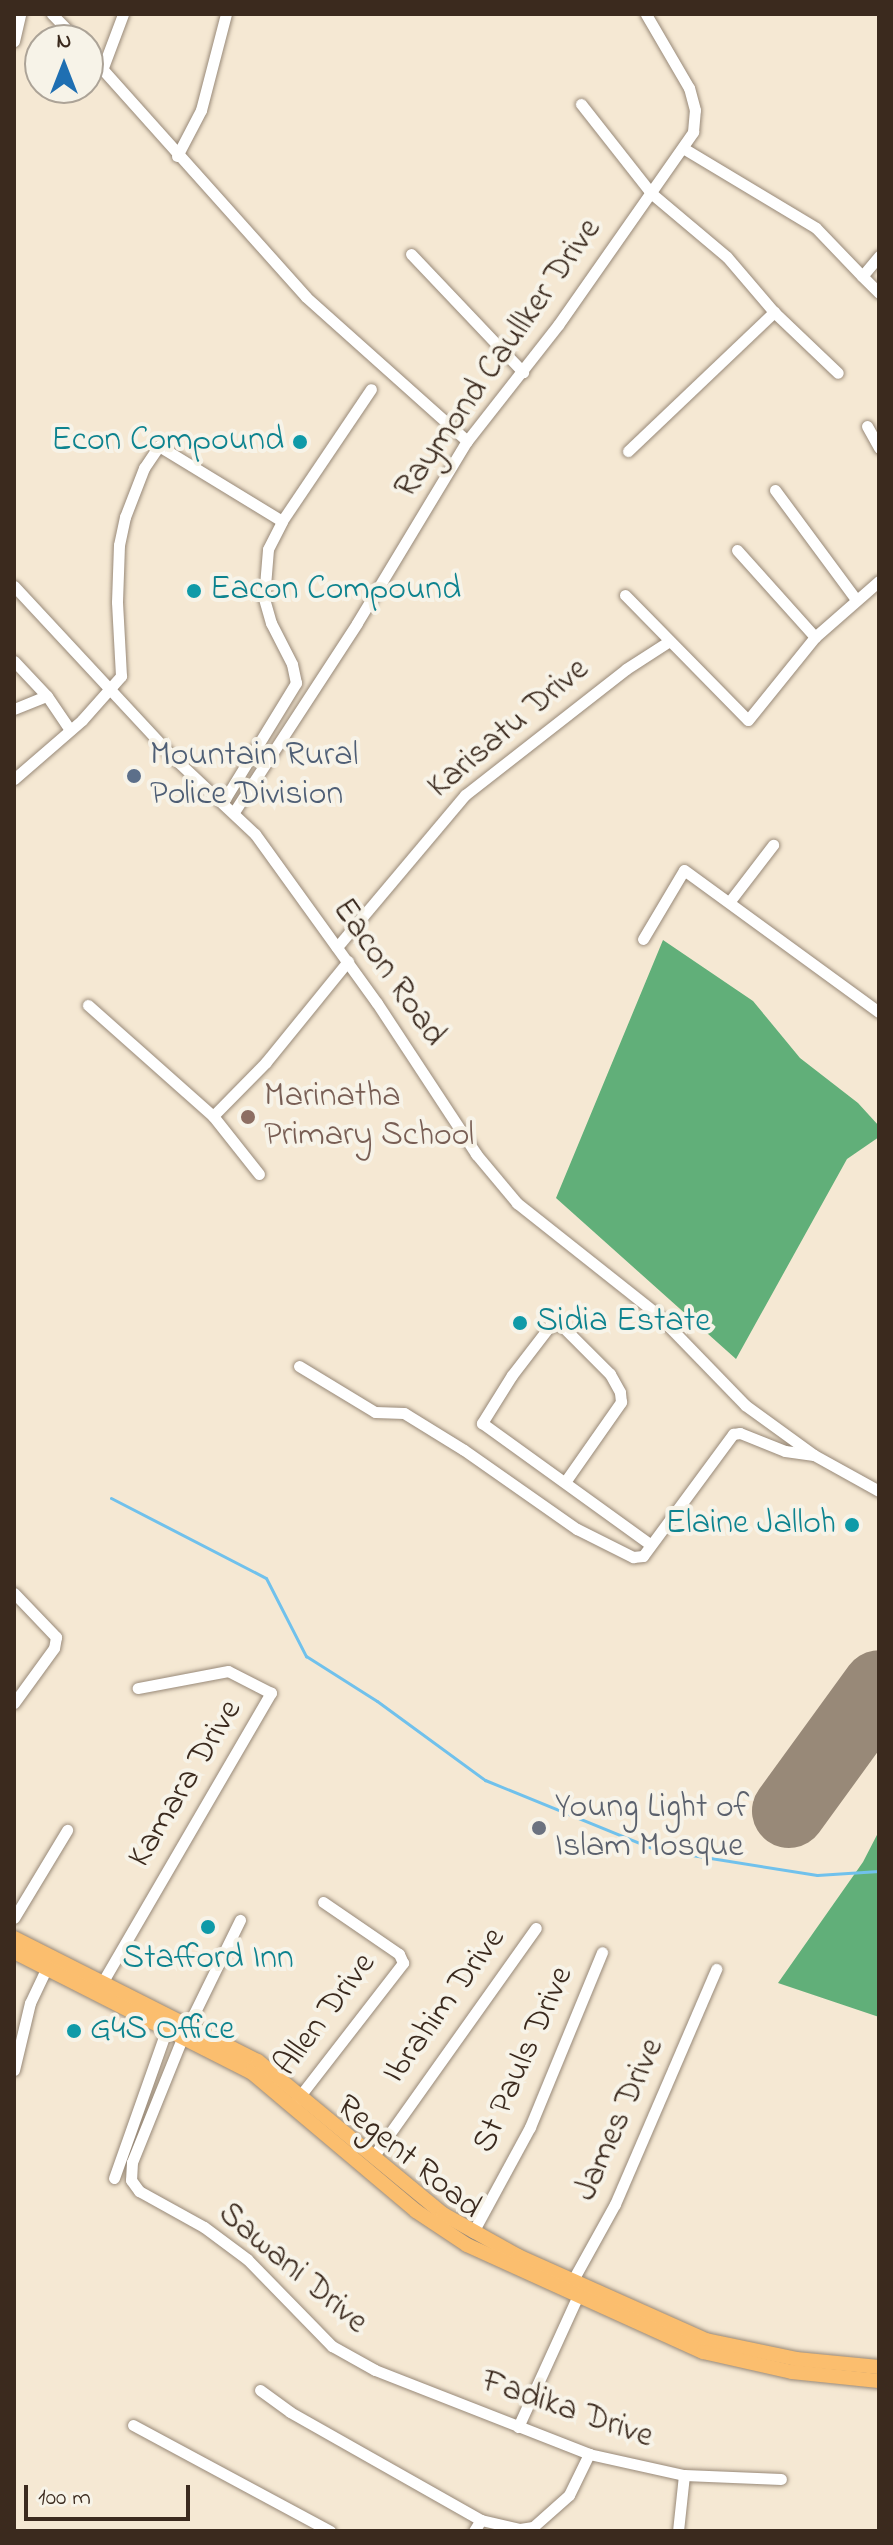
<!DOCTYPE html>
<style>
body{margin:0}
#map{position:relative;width:893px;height:2545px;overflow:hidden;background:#f5e8d3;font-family:"Indie Flower",sans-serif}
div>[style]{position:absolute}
.forest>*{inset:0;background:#61af79}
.stream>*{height:3px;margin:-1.5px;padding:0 1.5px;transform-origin:1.5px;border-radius:1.5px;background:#70c1ec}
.runway>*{height:74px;margin:-37px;padding:0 37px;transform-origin:37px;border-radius:37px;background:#988978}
.roads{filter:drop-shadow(0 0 2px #988978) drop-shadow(0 0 2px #988978)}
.minor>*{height:11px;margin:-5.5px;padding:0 5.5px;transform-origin:5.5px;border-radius:5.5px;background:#fff}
.major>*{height:14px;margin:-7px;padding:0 7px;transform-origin:7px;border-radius:7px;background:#fbbe6e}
.dots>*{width:22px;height:22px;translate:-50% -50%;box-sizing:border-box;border:4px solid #f7f3e8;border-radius:50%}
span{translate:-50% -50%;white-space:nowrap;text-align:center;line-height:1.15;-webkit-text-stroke:8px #f7f3e8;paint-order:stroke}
.street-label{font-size:34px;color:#3b2a1e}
.culture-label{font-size:34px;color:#0d838f}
.right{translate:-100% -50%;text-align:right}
.left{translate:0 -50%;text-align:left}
.service-label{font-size:34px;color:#4e5e75}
.education-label{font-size:34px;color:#785e54}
.worship-label{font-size:34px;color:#5b616d}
.frame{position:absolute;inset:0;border:16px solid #3b2a1e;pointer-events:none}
.north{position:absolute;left:24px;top:24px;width:80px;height:80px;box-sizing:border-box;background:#f7f3e8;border:2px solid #aca397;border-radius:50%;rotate:0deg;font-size:22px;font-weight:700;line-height:32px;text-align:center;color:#3b2a1e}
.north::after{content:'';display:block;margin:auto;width:28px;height:36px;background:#1f6fb2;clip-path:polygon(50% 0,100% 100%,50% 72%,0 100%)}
.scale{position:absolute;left:24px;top:2485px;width:166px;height:36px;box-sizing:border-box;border:4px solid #3b2a1e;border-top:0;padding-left:10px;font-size:24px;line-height:28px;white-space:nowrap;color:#3b2a1e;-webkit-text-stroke:6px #f7f3e8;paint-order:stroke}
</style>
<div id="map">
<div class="forest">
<div style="clip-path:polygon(663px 940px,753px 1001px,800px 1058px,858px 1103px,879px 1126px,879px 1137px,847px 1159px,736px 1359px,556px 1198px)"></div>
<div style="clip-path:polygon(879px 1831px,879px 2017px,778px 1983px,863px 1862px)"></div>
</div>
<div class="stream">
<div style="left:111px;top:1498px;width:174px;rotate:27.3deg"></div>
<div style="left:266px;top:1578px;width:88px;rotate:62.9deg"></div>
<div style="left:306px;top:1656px;width:84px;rotate:32.4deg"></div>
<div style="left:377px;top:1701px;width:134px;rotate:36.2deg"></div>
<div style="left:485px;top:1780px;width:183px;rotate:22.2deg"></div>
<div style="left:654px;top:1849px;width:165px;rotate:9.1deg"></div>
<div style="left:817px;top:1875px;width:62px;rotate:-3.7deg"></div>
</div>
<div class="runway">
<div style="left:789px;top:1811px;width:153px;rotate:-54deg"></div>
</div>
<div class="roads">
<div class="minor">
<div style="left:52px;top:14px;width:36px;rotate:46deg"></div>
<div style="left:14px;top:41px;width:28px;rotate:-77deg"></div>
<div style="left:88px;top:53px;width:327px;rotate:48.2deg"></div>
<div style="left:306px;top:297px;width:216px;rotate:41.8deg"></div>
<div style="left:102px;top:70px;width:60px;rotate:-69.4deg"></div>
<div style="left:581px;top:104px;width:113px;rotate:51.8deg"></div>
<div style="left:651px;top:193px;width:99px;rotate:40.1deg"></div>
<div style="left:727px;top:257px;width:72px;rotate:49.5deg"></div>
<div style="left:774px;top:312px;width:88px;rotate:43.6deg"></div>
<div style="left:683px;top:148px;width:155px;rotate:31deg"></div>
<div style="left:816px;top:228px;width:66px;rotate:46.2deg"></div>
<div style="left:177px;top:156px;width:52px;rotate:-62.4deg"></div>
<div style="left:201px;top:110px;width:99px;rotate:-75.4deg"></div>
<div style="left:411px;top:254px;width:163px;rotate:46.5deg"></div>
<div style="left:879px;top:256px;width:26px;rotate:130deg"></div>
<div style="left:862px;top:276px;width:24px;rotate:45deg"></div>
<div style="left:867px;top:426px;width:25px;rotate:61deg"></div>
<div style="left:628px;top:451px;width:202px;rotate:-43.6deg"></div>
<div style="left:775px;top:490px;width:134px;rotate:53.5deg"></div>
<div style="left:737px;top:550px;width:117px;rotate:48.1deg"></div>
<div style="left:14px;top:586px;width:236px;rotate:47.1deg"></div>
<div style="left:175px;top:759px;width:110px;rotate:43.2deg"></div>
<div style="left:255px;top:834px;width:208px;rotate:54.2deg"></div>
<div style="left:377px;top:1003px;width:181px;rotate:56.7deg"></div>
<div style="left:476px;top:1154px;width:64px;rotate:50.1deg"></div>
<div style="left:517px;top:1203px;width:177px;rotate:38.4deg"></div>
<div style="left:656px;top:1313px;width:128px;rotate:45.9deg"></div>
<div style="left:745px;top:1405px;width:85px;rotate:35.9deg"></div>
<div style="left:814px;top:1455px;width:74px;rotate:29deg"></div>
<div style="left:625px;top:595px;width:175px;rotate:45.5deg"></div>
<div style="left:748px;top:720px;width:107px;rotate:-51.1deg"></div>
<div style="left:815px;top:637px;width:85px;rotate:-41.2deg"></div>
<div style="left:14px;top:661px;width:48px;rotate:46.7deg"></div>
<div style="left:47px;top:696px;width:41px;rotate:55.9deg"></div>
<div style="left:14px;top:709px;width:35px;rotate:-22deg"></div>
<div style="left:14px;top:779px;width:90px;rotate:-40.9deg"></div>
<div style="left:82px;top:720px;width:59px;rotate:-48.4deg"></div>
<div style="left:121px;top:676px;width:74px;rotate:-93.1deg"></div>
<div style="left:117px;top:602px;width:57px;rotate:-88deg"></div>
<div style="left:119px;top:545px;width:29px;rotate:-78deg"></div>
<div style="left:125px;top:517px;width:53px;rotate:-68.8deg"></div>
<div style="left:144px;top:468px;width:27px;rotate:-56deg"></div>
<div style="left:159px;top:446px;width:144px;rotate:31.4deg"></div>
<div style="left:223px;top:802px;width:140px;rotate:-58.5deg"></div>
<div style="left:296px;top:683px;width:19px;rotate:-102deg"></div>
<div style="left:292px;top:664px;width:46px;rotate:-117.1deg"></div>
<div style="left:271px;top:623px;width:26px;rotate:-106deg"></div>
<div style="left:264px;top:598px;width:49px;rotate:-85.3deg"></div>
<div style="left:268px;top:549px;width:31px;rotate:-63deg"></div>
<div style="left:282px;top:521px;width:159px;rotate:-56deg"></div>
<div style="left:234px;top:812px;width:225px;rotate:-56.9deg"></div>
<div style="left:357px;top:623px;width:213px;rotate:-58.9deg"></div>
<div style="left:467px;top:441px;width:147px;rotate:-51.9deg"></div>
<div style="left:558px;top:325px;width:236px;rotate:-55deg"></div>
<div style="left:693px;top:132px;width:22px;rotate:-85deg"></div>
<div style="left:695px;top:110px;width:23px;rotate:-105deg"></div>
<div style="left:689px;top:88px;width:86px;rotate:-120.2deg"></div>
<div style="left:730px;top:901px;width:71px;rotate:-52.5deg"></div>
<div style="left:643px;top:939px;width:80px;rotate:-59.3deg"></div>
<div style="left:684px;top:870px;width:241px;rotate:36.1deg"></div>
<div style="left:337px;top:947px;width:199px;rotate:-49.9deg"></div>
<div style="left:465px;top:795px;width:204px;rotate:-38deg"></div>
<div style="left:626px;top:669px;width:50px;rotate:-32.7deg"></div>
<div style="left:88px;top:1005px;width:167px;rotate:41.6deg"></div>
<div style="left:213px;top:1116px;width:74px;rotate:51.6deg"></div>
<div style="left:213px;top:1116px;width:76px;rotate:-45.5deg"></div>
<div style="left:266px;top:1062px;width:130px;rotate:-50.9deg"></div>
<div style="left:299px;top:1366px;width:89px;rotate:31.2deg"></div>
<div style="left:375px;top:1412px;width:29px;rotate:2deg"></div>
<div style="left:404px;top:1413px;width:70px;rotate:31.7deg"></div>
<div style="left:464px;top:1450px;width:138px;rotate:35deg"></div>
<div style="left:577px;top:1529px;width:63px;rotate:26.6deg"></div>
<div style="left:633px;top:1557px;width:10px;rotate:-6deg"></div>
<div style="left:643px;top:1556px;width:152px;rotate:-53.6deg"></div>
<div style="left:733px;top:1434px;width:7px;rotate:-8deg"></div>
<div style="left:740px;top:1433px;width:48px;rotate:21.8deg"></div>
<div style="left:785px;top:1451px;width:29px;rotate:8deg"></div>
<div style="left:565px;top:1482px;width:98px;rotate:-55deg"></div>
<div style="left:621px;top:1402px;width:10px;rotate:-96deg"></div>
<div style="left:620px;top:1392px;width:21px;rotate:-119deg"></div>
<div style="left:610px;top:1374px;width:68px;rotate:-135deg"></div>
<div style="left:562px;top:1326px;width:7px;rotate:-172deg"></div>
<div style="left:555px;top:1325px;width:6px;rotate:162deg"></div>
<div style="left:549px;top:1327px;width:61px;rotate:127.6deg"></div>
<div style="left:512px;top:1375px;width:57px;rotate:122deg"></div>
<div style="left:482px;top:1423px;width:208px;rotate:35.8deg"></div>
<div style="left:14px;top:1593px;width:61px;rotate:46.3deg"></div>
<div style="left:56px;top:1637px;width:11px;rotate:100deg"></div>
<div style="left:54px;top:1648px;width:68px;rotate:126deg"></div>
<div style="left:14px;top:1918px;width:103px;rotate:-58.9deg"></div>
<div style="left:102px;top:1983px;width:336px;rotate:-59.8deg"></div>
<div style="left:271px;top:1693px;width:48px;rotate:-152.9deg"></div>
<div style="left:228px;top:1671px;width:92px;rotate:169.3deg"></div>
<div style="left:189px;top:2024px;width:116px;rotate:-63.9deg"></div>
<div style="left:183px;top:2036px;width:136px;rotate:112deg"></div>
<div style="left:132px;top:2162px;width:18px;rotate:93deg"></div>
<div style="left:131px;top:2180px;width:14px;rotate:54deg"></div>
<div style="left:139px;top:2191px;width:74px;rotate:29deg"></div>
<div style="left:204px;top:2227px;width:54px;rotate:36.7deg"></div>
<div style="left:247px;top:2259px;width:122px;rotate:45.7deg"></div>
<div style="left:332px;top:2346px;width:49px;rotate:29.2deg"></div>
<div style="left:375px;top:2370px;width:230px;rotate:21.4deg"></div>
<div style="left:589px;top:2454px;width:97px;rotate:12.5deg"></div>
<div style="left:684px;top:2475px;width:97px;rotate:2.4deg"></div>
<div style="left:14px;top:2070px;width:69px;rotate:-76.6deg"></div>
<div style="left:30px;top:2003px;width:44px;rotate:-64.6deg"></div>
<div style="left:296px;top:2101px;width:175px;rotate:-52.2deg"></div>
<div style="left:403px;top:1963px;width:10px;rotate:-114deg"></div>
<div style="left:399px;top:1954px;width:92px;rotate:-145.6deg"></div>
<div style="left:373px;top:2157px;width:281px;rotate:-54.6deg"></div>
<div style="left:114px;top:2178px;width:159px;rotate:-70.5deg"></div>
<div style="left:473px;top:2232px;width:119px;rotate:-61.5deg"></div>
<div style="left:530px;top:2127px;width:189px;rotate:-67.6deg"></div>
<div style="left:569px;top:2287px;width:95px;rotate:-61deg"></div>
<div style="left:615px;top:2204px;width:256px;rotate:-66.7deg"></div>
<div style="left:260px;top:2390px;width:37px;rotate:36deg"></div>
<div style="left:290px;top:2412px;width:219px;rotate:29.5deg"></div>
<div style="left:481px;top:2520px;width:40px;rotate:13deg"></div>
<div style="left:520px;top:2529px;width:13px;rotate:-9deg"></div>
<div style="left:533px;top:2527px;width:48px;rotate:-41.6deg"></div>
<div style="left:569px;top:2495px;width:46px;rotate:-64deg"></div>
<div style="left:133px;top:2425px;width:224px;rotate:28.3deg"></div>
<div style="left:518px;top:2427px;width:152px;rotate:-65.5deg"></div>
<div style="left:474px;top:2531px;width:13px;rotate:-58deg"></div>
<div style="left:678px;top:2531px;width:56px;rotate:-83.9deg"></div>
</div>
<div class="major">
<div style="left:14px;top:1938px;width:273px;rotate:26.8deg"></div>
<div style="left:258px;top:2061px;width:240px;rotate:39.6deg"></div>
<div style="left:443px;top:2214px;width:86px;rotate:29.2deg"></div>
<div style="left:518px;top:2256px;width:206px;rotate:24.1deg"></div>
<div style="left:706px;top:2340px;width:92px;rotate:11.9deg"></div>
<div style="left:796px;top:2359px;width:83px;rotate:5.5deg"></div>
<div style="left:14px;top:1952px;width:266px;rotate:26.9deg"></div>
<div style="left:251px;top:2072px;width:216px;rotate:40.1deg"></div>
<div style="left:416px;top:2211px;width:61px;rotate:33.7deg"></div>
<div style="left:467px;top:2245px;width:259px;rotate:24.4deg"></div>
<div style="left:703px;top:2352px;width:91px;rotate:12.7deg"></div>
<div style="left:792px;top:2372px;width:87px;rotate:5.9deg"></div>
</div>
</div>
<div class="dots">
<div style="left:300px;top:442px;background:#0f9aa8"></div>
<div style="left:194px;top:591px;background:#0f9aa8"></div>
<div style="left:134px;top:776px;background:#5c6f8a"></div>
<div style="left:248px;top:1117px;background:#8d6e63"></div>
<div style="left:520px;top:1323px;background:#0f9aa8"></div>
<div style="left:852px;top:1525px;background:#0f9aa8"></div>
<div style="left:539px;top:1828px;background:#6b7280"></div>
<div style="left:208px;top:1927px;background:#0f9aa8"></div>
<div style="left:74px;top:2031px;background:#0f9aa8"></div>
</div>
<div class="street-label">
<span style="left:499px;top:359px;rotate:-55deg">Raymond Caullker Drive</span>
<span style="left:509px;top:729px;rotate:-40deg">Karisatu Drive</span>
<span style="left:388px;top:973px;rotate:55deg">Eacon Road</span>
<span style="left:186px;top:1784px;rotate:-59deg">Kamara Drive</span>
<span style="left:445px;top:2006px;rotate:-54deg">Ibrahim Drive</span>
<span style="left:326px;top:2015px;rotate:-53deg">Allen Drive</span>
<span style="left:524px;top:2060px;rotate:-66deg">St Pauls Drive</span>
<span style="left:620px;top:2120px;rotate:-66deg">James Drive</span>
<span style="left:408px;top:2158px;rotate:39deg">Regent Road</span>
<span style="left:292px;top:2269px;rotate:40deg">Sawani Drive</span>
<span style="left:567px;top:2410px;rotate:19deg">Fadika Drive</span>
</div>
<div class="culture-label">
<span class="right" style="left:284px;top:442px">Econ Compound</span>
<span class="left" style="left:210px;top:591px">Eacon Compound</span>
<span class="left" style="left:536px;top:1323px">Sidia Estate</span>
<span class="right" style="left:836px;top:1525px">Elaine Jalloh</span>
<span style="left:208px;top:1960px">Stafford Inn</span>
<span class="left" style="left:90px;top:2031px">G4S Office</span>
</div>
<div class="service-label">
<span class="left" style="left:150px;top:776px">Mountain Rural<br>Police Division</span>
</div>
<div class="education-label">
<span class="left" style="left:264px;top:1117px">Marinatha<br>Primary School</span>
</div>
<div class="worship-label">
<span class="left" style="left:555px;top:1828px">Young Light of<br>Islam Mosque</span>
</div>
<div class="frame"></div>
<div class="north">N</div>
<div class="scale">100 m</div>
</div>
